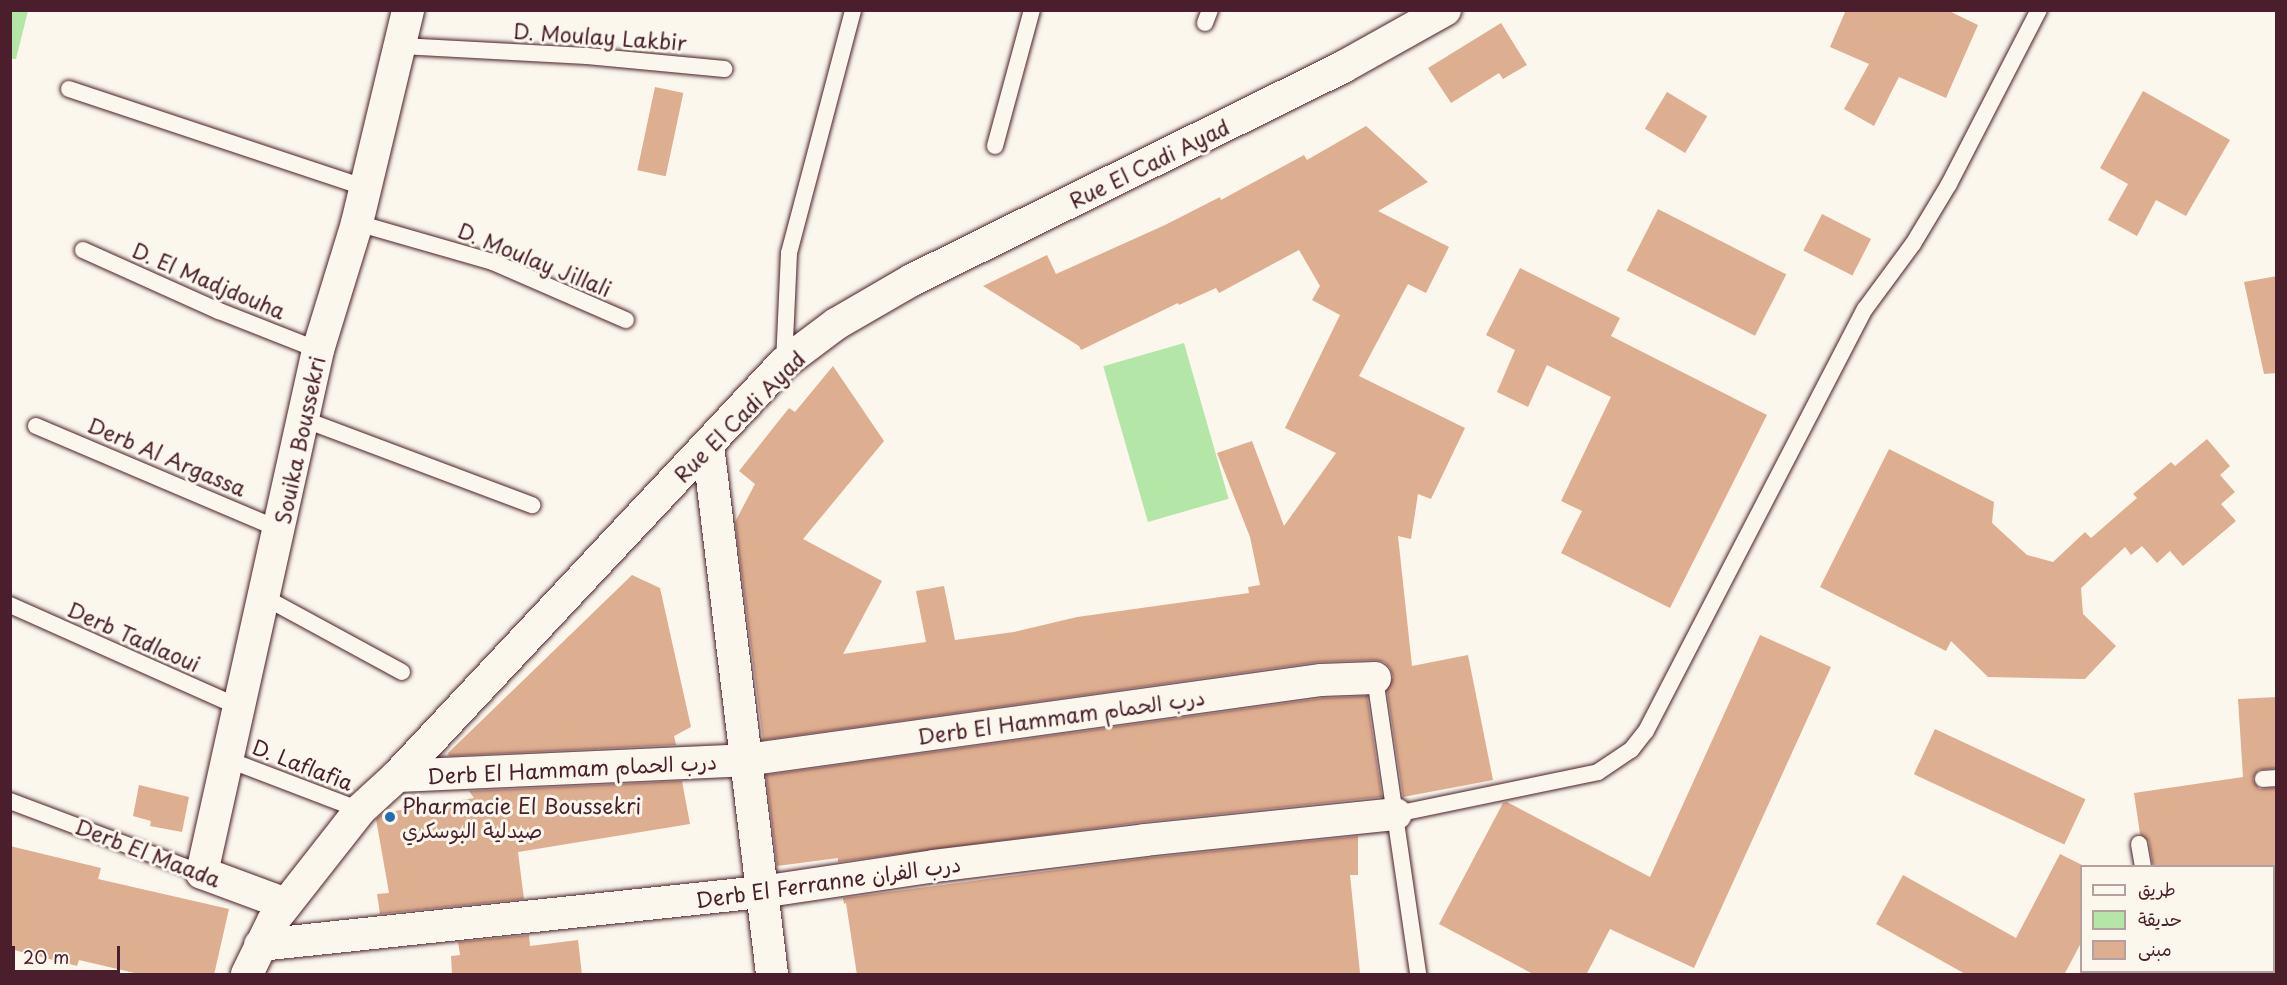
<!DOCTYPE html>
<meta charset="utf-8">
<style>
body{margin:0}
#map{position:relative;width:2287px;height:985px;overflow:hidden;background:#fbf7ec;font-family:"Playpen Sans","Playpen Sans Arabic",sans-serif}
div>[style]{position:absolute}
.green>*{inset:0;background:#b4e6a7;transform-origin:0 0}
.building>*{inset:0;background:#deae90;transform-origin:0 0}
.roads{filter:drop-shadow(0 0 2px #4a1f2b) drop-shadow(0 0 2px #4a1f2b)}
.lane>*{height:16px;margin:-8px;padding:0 8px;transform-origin:8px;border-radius:8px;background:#fbf7ec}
.street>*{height:32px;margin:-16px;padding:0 16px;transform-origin:16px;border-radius:16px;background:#fbf7ec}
.dots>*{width:16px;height:16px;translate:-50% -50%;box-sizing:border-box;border:3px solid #fbf7ec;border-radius:50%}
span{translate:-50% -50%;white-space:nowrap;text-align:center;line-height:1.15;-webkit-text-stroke:6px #fbf7ec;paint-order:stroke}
.street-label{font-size:21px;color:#4a1f2b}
.poi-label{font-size:21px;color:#4a1f2b}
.left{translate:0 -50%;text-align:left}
.frame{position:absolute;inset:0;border:12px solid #4a1f2b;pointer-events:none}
.legend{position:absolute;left:2080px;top:865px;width:195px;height:108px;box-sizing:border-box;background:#fbf7ec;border:2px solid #b4a19f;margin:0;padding:8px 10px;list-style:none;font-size:18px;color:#4a1f2b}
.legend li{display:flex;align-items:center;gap:12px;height:30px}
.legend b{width:30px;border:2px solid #b4a19f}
.scale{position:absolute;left:12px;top:946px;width:108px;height:27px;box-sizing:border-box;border:3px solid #4a1f2b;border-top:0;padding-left:8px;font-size:18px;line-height:21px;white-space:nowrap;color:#4a1f2b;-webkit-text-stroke:4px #fbf7ec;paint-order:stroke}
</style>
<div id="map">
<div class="green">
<div style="clip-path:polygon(10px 11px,28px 11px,16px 59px,11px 59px)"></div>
<div style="left:1184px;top:343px;width:162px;height:84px;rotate:74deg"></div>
</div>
<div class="building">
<div style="clip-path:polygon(1846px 10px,1947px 10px,1978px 25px,1946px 98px,1899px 77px,1874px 126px,1844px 109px,1869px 64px,1830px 47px)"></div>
<div style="clip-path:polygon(1501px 23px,1527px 65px,1503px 79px,1499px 73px,1451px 103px,1428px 68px)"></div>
<div style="left:655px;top:87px;width:29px;height:85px;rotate:12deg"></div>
<div style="clip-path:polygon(2143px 91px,2230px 140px,2186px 216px,2156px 200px,2137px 236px,2108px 220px,2128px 184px,2100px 168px)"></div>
<div style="left:1667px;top:92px;width:47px;height:43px;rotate:31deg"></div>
<div style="clip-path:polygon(1366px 126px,1428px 182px,1378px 211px,1449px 247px,1426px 293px,1408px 284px,1359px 376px,1465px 428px,1431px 499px,1418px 494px,1411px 539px,1398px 536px,1412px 666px,1468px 655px,1493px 780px,1403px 797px,1387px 690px,1393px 677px,1390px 668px,1384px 662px,1374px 660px,1319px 662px,763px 740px,735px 522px,755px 484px,739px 471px,789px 408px,795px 412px,833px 366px,884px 441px,803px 539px,882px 581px,843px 654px,926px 642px,916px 591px,944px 586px,955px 640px,1014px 632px,1077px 617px,1249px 593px,1248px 587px,1260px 585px,1250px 537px,1217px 453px,1252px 441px,1284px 526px,1336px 453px,1285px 428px,1340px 315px,1312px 300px,1320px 286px,1299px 250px,1219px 293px,1216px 288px,1179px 305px,1178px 303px,1081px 350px,1079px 346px,983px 286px,1047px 255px,1056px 274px,1165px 225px,1220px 197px,1221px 200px,1304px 155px,1307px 160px)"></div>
<div style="left:1658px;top:209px;width:144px;height:69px;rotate:27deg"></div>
<div style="left:1822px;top:214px;width:55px;height:41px;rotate:27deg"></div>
<div style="clip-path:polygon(1520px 268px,1620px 318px,1611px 336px,1767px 415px,1670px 608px,1561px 553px,1582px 511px,1561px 501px,1611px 397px,1547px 365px,1528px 407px,1497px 392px,1515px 350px,1486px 335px)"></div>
<div style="clip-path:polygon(2277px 276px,2277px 373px,2264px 374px,2244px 282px)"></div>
<div style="clip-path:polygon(2207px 439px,2230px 466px,2220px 475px,2235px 492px,2221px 504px,2236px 521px,2183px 566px,2170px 551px,2157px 563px,2142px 546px,2131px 555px,2125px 547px,2081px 588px,2083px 614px,2116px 646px,2085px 679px,1988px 677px,1951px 641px,1946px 651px,1820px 587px,1889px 449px,1994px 502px,1992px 523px,2027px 555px,2053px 562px,2085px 532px,2091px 538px,2137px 498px,2133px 494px,2171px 462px,2175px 466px)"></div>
<div style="clip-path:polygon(632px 575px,660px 588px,691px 727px,674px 736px,676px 745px,449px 756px,448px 753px)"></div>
<div style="clip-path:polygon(1760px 635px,1831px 667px,1694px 968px,1610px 929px,1586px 975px,1535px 975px,1439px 924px,1503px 803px,1507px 802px,1650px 877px)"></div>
<div style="clip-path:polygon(1367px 696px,1382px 797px,1143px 822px,838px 862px,838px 858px,777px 866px,766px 775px,1323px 698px)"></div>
<div style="clip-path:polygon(2277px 697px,2277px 768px,2258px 770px,2253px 779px,2259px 789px,2277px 788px,2277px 867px,2153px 867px,2149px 842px,2140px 834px,2134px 793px,2243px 777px,2238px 699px)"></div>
<div style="left:1935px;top:729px;width:166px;height:50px;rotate:25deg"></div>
<div style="clip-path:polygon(682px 781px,690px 824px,518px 852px,524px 899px,380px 914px,377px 894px,389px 893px,376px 819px,383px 813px,474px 798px,469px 791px)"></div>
<div style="clip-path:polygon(139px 785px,189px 797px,182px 832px,150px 826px,151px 821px,133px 816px)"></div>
<div style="clip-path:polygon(1358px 836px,1358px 875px,1350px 875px,1360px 973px,857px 975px,846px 903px,844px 904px,843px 898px,1147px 858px)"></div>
<div style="clip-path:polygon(10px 846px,101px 868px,98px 879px,229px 909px,214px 975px,143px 975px,79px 960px,77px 966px,10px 949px)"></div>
<div style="clip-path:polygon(2060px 854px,2082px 865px,2082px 941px,2064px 975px,1967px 975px,1876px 924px,1903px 875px,2016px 938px)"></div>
<div style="clip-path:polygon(529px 935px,530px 946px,578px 940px,582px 975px,452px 975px,451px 956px,460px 955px,458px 942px)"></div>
</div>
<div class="roads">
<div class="lane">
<div style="left:1205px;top:23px;width:14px;rotate:-69deg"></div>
<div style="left:401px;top:46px;width:186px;rotate:3.1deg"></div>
<div style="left:587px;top:56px;width:138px;rotate:5.4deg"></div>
<div style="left:69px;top:89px;width:313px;rotate:18.4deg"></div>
<div style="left:995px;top:146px;width:141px;rotate:-74.8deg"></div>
<div style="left:357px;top:223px;width:141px;rotate:16deg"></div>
<div style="left:493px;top:262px;width:145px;rotate:23.6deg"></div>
<div style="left:83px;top:250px;width:149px;rotate:24.2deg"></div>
<div style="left:219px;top:311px;width:106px;rotate:21.5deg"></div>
<div style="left:784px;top:363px;width:110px;rotate:-87.4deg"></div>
<div style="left:789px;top:253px;width:251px;rotate:-75.2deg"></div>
<div style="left:303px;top:419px;width:245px;rotate:20.6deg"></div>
<div style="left:36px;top:426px;width:264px;rotate:23deg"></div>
<div style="left:264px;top:597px;width:157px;rotate:28.5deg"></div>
<div style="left:10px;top:605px;width:251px;rotate:24deg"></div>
<div style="left:1375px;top:678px;width:299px;rotate:81.7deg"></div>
<div style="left:229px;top:760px;width:140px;rotate:20.9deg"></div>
<div style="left:2263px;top:779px;width:13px;rotate:-4deg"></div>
<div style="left:10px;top:801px;width:205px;rotate:20.6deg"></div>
<div style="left:1396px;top:814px;width:206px;rotate:-11.7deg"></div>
<div style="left:1598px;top:772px;width:40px;rotate:-34deg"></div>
<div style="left:1631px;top:750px;width:24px;rotate:-52deg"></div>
<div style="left:1646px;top:731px;width:475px;rotate:-62.6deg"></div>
<div style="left:1865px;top:309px;width:81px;rotate:-53.6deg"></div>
<div style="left:1913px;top:244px;width:70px;rotate:-59deg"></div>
<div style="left:1949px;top:184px;width:196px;rotate:-62.7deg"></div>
<div style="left:2139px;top:844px;width:22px;rotate:80deg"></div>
<div style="left:2162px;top:972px;width:2px;rotate:63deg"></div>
</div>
<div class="street">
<div style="left:708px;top:445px;width:533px;rotate:83.1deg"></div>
<div style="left:397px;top:776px;width:349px;rotate:-2.6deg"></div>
<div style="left:746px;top:760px;width:581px;rotate:-7.92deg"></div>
<div style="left:1321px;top:680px;width:54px;rotate:-2.1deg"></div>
<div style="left:286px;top:904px;width:90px;rotate:-159.7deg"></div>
<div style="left:202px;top:873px;width:536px;rotate:-77.49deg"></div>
<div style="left:318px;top:350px;width:133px;rotate:-72.9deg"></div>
<div style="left:357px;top:223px;width:219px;rotate:-76.5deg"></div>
<div style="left:260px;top:945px;width:504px;rotate:-6.04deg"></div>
<div style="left:761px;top:892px;width:175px;rotate:-8.5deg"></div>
<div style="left:934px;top:866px;width:213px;rotate:-7deg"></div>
<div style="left:1145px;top:840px;width:252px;rotate:-5.9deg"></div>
<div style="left:247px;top:974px;width:59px;rotate:-63.9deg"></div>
<div style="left:273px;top:921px;width:141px;rotate:-51.9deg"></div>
<div style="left:360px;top:810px;width:50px;rotate:-42.6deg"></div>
<div style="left:397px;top:776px;width:566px;rotate:-46.86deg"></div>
<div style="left:784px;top:363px;width:65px;rotate:-36.9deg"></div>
<div style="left:836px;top:324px;width:88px;rotate:-30.1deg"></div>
<div style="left:912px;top:280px;width:481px;rotate:-26.3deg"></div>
<div style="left:1343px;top:67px;width:117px;rotate:-29.2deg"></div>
</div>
</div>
<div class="dots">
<div style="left:390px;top:817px;background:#1f6fb2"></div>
</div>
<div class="street-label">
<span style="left:600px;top:36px;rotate:4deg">D. Moulay Lakbir</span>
<span style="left:1149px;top:163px;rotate:-26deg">Rue El Cadi Ayad</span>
<span style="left:535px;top:259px;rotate:22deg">D. Moulay Jillali</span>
<span style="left:209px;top:280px;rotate:23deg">D. El Madjdouha</span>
<span style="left:739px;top:416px;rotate:-45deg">Rue El Cadi Ayad</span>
<span style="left:299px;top:440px;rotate:-78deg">Souika Boussekri</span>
<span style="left:167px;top:456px;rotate:23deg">Derb Al Argassa</span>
<span style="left:134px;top:636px;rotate:24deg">Derb Tadlaoui</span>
<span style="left:1061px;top:716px;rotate:-8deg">Derb El Hammam درب الحمام</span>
<span style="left:303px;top:764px;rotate:21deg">D. Laflafia</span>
<span style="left:572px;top:768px;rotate:-3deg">Derb El Hammam درب الحمام</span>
<span style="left:148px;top:852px;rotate:21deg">Derb El Maada</span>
<span style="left:828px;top:881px;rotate:-8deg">Derb El Ferranne درب الفران</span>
</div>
<div class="poi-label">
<span class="left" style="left:402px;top:817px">Pharmacie El Boussekri<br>صيدلية البوسكري</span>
</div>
<div class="frame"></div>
<ul class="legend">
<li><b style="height:8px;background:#fbf7ec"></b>طريق</li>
<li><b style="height:16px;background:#b4e6a7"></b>حديقة</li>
<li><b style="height:16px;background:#deae90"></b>مبنى</li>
</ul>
<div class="scale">20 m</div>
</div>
